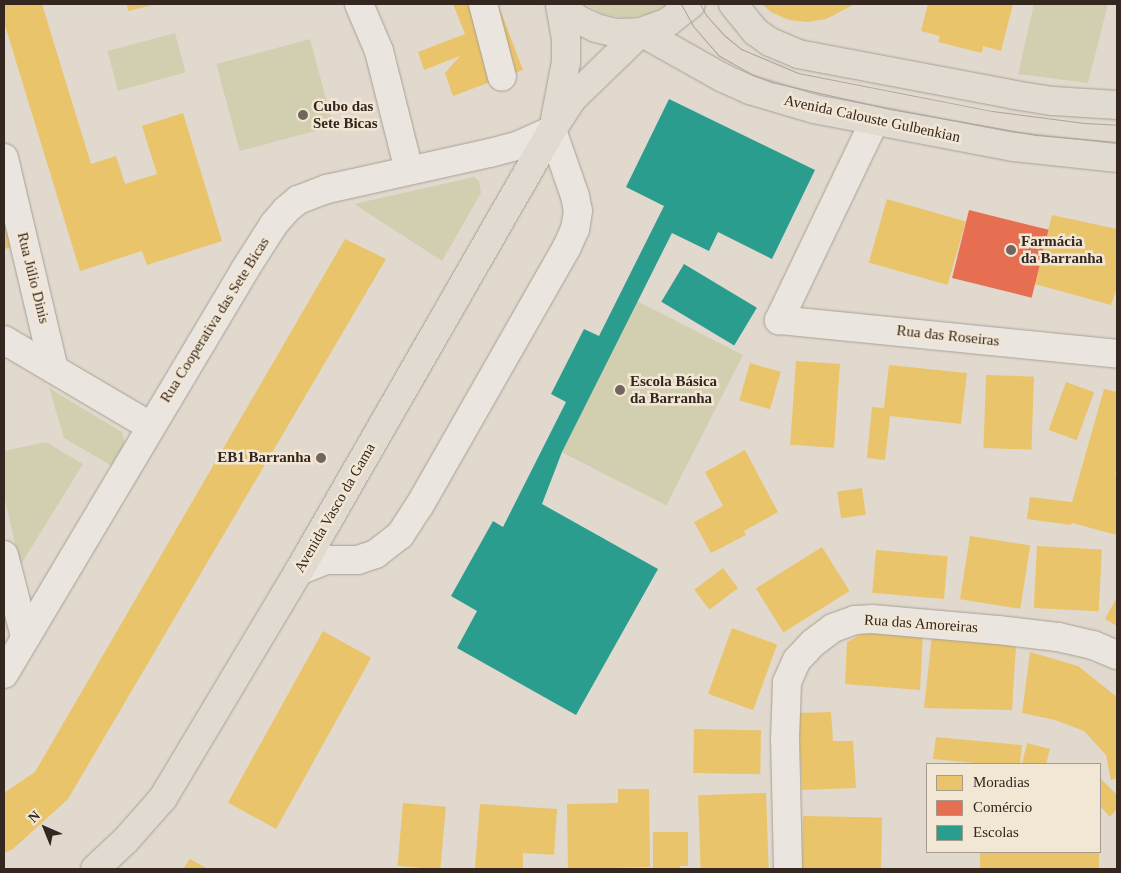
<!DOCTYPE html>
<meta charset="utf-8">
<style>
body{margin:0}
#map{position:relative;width:1121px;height:873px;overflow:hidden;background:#e1d9cd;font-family:"Times New Roman",serif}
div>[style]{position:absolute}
.green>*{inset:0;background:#d2cfb1;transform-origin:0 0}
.homes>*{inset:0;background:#e9c46a;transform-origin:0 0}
.shops>*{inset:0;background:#e76f51;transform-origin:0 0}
.schools>*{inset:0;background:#2a9d8f;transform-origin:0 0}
.roads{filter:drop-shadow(0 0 1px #a79f96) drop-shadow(0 0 1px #a79f96)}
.minor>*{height:28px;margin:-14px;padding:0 14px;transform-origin:14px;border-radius:14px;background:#eae5de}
.major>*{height:28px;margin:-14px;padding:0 14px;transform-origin:14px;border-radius:14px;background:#e1dad0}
.tram>*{height:1px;margin:-0.5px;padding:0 0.5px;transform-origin:0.5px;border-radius:0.5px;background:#aaa49e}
.dots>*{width:14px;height:14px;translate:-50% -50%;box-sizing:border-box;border:2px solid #f2e6d4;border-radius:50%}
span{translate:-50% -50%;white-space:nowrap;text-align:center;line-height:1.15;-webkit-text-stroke:5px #f2e6d4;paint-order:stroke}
.poi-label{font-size:15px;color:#342720;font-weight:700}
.left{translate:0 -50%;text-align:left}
.right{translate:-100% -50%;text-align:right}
.street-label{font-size:15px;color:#342720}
.frame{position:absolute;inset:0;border:5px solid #342720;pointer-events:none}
.legend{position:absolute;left:926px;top:763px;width:175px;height:90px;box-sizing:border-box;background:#f2e6d4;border:1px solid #a69a8c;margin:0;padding:6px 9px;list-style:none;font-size:15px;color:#342720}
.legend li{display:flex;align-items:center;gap:10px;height:25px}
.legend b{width:25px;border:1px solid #a69a8c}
.north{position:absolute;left:20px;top:803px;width:50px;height:50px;-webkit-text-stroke:4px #f2e6d4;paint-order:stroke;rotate:316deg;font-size:14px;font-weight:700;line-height:20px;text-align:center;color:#342720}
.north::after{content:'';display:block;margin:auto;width:18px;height:22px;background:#342720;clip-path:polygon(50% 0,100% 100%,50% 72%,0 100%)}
</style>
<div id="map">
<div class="green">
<div style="clip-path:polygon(585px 4px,670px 4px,649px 14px,626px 18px,603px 14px)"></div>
<div style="clip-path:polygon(1034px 4px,1108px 4px,1088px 83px,1018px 74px)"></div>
<div style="left:175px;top:33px;width:41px;height:70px;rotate:75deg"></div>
<div style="left:310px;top:39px;width:90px;height:97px;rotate:75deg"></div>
<div style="clip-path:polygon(474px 177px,479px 181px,481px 193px,442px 261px,354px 204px)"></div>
<div style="left:637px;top:301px;width:119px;height:169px;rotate:27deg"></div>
<div style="clip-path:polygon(49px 388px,122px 432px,125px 444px,112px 466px,64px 438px)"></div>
<div style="clip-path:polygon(46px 442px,83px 464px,20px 566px,4px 495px,4px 451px)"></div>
</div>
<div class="homes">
<div style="clip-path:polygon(4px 4px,42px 4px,91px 164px,116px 156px,125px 184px,157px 174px,142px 126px,183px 113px,222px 241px,147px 265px,142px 251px,80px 271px,4px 22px)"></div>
<div style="clip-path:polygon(127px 4px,157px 4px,128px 11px)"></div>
<div style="clip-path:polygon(453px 4px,498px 4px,523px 70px,453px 96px,445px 73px,460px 56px,424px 70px,418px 52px,465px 34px)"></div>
<div style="clip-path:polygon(762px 4px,855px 4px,826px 19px,807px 22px,789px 20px,771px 12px)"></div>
<div style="clip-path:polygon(928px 4px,1013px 4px,1001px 51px,983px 46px,982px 53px,938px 42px,940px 36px,921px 31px)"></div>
<div style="clip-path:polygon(4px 196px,17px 246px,4px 249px)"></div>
<div style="left:887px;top:199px;width:82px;height:66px;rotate:16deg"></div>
<div style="clip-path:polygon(1052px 215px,1117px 229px,1117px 288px,1111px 305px,1035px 284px)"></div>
<div style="clip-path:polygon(345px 239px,386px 259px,68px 799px,13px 849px,4px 853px,4px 793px,35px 772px)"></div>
<div style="left:796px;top:361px;width:44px;height:84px;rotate:4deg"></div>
<div style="left:750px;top:363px;width:32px;height:39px;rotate:16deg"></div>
<div style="clip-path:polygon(889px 365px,967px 373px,961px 424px,890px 416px,885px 460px,867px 458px,872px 407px,884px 408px)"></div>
<div style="left:986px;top:375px;width:48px;height:73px;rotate:2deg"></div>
<div style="left:1066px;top:382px;width:30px;height:51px;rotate:20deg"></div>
<div style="clip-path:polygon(1104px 389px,1117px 392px,1117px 467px,1115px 476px,1117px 476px,1117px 535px,1072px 523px,1071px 525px,1027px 519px,1030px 497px,1072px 502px)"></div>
<div style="clip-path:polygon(745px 450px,778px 512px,744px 531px,746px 535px,711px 553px,694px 522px,723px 506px,705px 472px)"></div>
<div style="left:862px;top:488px;width:27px;height:25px;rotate:82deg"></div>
<div style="left:970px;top:536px;width:61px;height:64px;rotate:9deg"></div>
<div style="left:1037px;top:546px;width:65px;height:62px;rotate:3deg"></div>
<div style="left:822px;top:547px;width:52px;height:78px;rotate:58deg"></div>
<div style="left:876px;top:550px;width:72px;height:43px;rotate:5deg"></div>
<div style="left:723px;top:568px;width:25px;height:36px;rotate:53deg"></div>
<div style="clip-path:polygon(1117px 597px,1117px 626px,1105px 619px)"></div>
<div style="clip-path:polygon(874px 627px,923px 633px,920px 690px,845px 684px,847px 642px)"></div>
<div style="left:732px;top:628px;width:48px;height:70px;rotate:20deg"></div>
<div style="left:323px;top:631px;width:55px;height:196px;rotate:29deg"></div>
<div style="clip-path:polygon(932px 635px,1016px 646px,1012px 710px,924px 708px)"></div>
<div style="clip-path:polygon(1030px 652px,1078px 666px,1117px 697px,1117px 778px,1111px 780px,1106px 755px,1084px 731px,1055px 720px,1022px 713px)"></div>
<div style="clip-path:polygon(831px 712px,833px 741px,853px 741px,856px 788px,802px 790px,798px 713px)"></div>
<div style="left:694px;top:729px;width:67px;height:44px;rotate:1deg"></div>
<div style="clip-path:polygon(936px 737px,1022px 745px,1020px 764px,985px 764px,933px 759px)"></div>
<div style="clip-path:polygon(1027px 743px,1050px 749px,1046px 764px,1022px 764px)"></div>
<div style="clip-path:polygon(1100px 778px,1117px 795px,1117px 809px,1110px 817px,1100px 806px)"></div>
<div style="clip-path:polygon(618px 789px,649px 789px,650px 867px,568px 869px,567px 804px,618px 803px)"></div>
<div style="left:766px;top:793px;width:76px;height:68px;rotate:88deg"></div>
<div style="left:403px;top:803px;width:43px;height:63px;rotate:5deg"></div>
<div style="clip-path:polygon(480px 804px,557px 809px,554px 855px,523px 853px,523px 869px,475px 868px)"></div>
<div style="left:803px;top:816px;width:79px;height:53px;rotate:1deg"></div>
<div style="clip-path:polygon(653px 832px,688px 832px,688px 866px,680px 866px,680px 869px,653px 869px)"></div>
<div style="left:980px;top:852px;width:119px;height:17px"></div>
<div style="clip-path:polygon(190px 859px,208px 869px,183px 869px)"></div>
</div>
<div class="shops">
<div style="left:969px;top:210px;width:82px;height:70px;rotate:14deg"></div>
</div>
<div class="schools">
<div style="clip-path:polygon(669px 99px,815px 170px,772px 259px,718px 232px,709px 251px,672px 233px,562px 452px,542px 504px,658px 569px,576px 715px,457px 648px,477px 611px,451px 596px,493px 521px,503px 527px,566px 402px,551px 394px,584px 329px,599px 336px,664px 206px,626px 187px)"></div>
<div style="left:684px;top:264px;width:85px;height:44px;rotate:31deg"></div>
</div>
<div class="roads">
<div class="minor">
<div style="left:359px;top:4px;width:51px;rotate:66.9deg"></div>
<div style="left:379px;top:51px;width:123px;rotate:75.9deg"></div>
<div style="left:483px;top:4px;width:75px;rotate:75.4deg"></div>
<div style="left:874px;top:122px;width:220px;rotate:115.6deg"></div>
<div style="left:779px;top:320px;width:340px;rotate:5.7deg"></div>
<div style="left:4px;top:158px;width:217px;rotate:76.7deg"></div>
<div style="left:4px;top:340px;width:169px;rotate:30.5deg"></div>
<div style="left:4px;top:555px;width:85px;rotate:75.6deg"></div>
<div style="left:4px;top:674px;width:469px;rotate:-59.2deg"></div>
<div style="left:244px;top:271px;width:56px;rotate:-57.4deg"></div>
<div style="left:274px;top:224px;width:18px;rotate:-49deg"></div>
<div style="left:286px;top:210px;width:16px;rotate:-40deg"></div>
<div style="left:298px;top:200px;width:31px;rotate:-21deg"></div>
<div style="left:327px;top:189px;width:167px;rotate:-12.5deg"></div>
<div style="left:490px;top:153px;width:30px;rotate:-15deg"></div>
<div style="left:519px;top:145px;width:36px;rotate:-24deg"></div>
<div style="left:552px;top:130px;width:70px;rotate:70.8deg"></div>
<div style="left:575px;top:196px;width:15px;rotate:79deg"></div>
<div style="left:578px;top:211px;width:18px;rotate:99deg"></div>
<div style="left:575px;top:229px;width:20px;rotate:114deg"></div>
<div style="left:567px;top:247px;width:298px;rotate:119.7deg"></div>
<div style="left:419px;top:506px;width:35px;rotate:123deg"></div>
<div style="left:400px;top:535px;width:31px;rotate:142deg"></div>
<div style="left:376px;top:554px;width:19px;rotate:162deg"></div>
<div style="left:358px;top:560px;width:32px;rotate:180deg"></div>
<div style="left:326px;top:560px;width:29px;rotate:158deg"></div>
<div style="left:788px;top:869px;width:129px;rotate:-91.3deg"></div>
<div style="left:785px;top:740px;width:58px;rotate:-88deg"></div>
<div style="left:787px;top:682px;width:24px;rotate:-66deg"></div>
<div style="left:797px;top:660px;width:23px;rotate:-47deg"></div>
<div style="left:813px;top:643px;width:25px;rotate:-37deg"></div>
<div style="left:833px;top:628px;width:23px;rotate:-20deg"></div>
<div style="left:855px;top:620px;width:17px;rotate:-3deg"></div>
<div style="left:872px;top:619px;width:126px;rotate:5deg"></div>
<div style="left:998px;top:630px;width:60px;rotate:6.7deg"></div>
<div style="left:1058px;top:637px;width:36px;rotate:13deg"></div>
<div style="left:1093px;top:645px;width:26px;rotate:23deg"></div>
</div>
<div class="major">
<div style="left:560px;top:4px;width:23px;rotate:41deg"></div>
<div style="left:577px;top:19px;width:21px;rotate:25deg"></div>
<div style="left:596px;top:28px;width:21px;rotate:14deg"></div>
<div style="left:616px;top:33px;width:25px;rotate:-2deg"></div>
<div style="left:641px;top:32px;width:29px;rotate:-20deg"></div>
<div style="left:668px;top:22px;width:29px;rotate:-38deg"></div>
<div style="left:733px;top:4px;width:36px;rotate:51deg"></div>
<div style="left:756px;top:32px;width:17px;rotate:36deg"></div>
<div style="left:770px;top:42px;width:30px;rotate:23deg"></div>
<div style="left:798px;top:54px;width:220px;rotate:10.7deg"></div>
<div style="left:1014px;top:95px;width:39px;rotate:9deg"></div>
<div style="left:1053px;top:101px;width:64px;rotate:3.6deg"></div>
<div style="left:641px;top:32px;width:94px;rotate:29.3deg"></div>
<div style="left:723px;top:78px;width:30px;rotate:24deg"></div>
<div style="left:750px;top:90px;width:67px;rotate:16.5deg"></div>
<div style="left:814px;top:109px;width:204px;rotate:10.8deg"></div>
<div style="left:1014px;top:147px;width:104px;rotate:6.1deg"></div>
<div style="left:555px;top:119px;width:58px;rotate:-79.1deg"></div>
<div style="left:566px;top:62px;width:23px;rotate:-90deg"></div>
<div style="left:566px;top:39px;width:35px;rotate:-100deg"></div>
<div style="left:95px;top:869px;width:42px;rotate:-43.1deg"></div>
<div style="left:126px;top:840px;width:56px;rotate:-48.6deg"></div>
<div style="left:163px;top:798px;width:265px;rotate:-59.1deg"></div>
<div style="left:299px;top:571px;width:508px;rotate:-60.16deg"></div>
<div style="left:552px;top:130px;width:38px;rotate:-57deg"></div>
<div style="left:573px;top:98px;width:95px;rotate:-44.1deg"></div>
</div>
</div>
<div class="tram">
<div style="left:681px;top:4px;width:25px;rotate:61deg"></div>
<div style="left:693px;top:26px;width:38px;rotate:49deg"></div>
<div style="left:718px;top:55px;width:40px;rotate:29.7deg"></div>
<div style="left:753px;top:75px;width:19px;rotate:21deg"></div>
<div style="left:771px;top:82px;width:122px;rotate:12.8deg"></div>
<div style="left:890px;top:109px;width:148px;rotate:10.1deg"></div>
<div style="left:1036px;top:135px;width:81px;rotate:4.9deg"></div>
<div style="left:700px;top:4px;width:13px;rotate:61deg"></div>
<div style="left:706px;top:15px;width:28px;rotate:48deg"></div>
<div style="left:725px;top:36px;width:21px;rotate:39deg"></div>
<div style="left:741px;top:49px;width:62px;rotate:22.8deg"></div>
<div style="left:798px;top:73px;width:198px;rotate:11.1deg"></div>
<div style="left:992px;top:111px;width:93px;rotate:7.4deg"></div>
<div style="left:1084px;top:123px;width:33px;rotate:3deg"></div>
</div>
<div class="dots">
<div style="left:303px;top:115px;background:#71655d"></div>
<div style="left:1011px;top:250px;background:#71655d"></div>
<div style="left:620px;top:390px;background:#71655d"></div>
<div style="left:321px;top:458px;background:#71655d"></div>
</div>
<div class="poi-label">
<span class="left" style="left:313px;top:115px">Cubo das<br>Sete Bicas</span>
<span class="left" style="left:1021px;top:250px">Farmácia<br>da Barranha</span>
<span class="left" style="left:630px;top:390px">Escola Básica<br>da Barranha</span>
<span class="right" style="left:311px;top:458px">EB1 Barranha</span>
</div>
<div class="street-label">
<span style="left:872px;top:119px;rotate:12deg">Avenida Calouste Gulbenkian</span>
<span style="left:33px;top:278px;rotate:76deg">Rua Júlio Dinis</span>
<span style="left:215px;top:320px;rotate:-58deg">Rua Cooperativa das Sete Bicas</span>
<span style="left:948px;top:336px;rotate:6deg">Rua das Roseiras</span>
<span style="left:335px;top:508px;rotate:-60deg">Avenida Vasco da Gama</span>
<span style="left:921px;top:624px;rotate:4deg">Rua das Amoreiras</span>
</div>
<div class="frame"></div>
<ul class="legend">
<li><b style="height:14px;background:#e9c46a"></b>Moradias</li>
<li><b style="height:14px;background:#e76f51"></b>Comércio</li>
<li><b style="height:14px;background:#2a9d8f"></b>Escolas</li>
</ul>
<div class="north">N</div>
</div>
